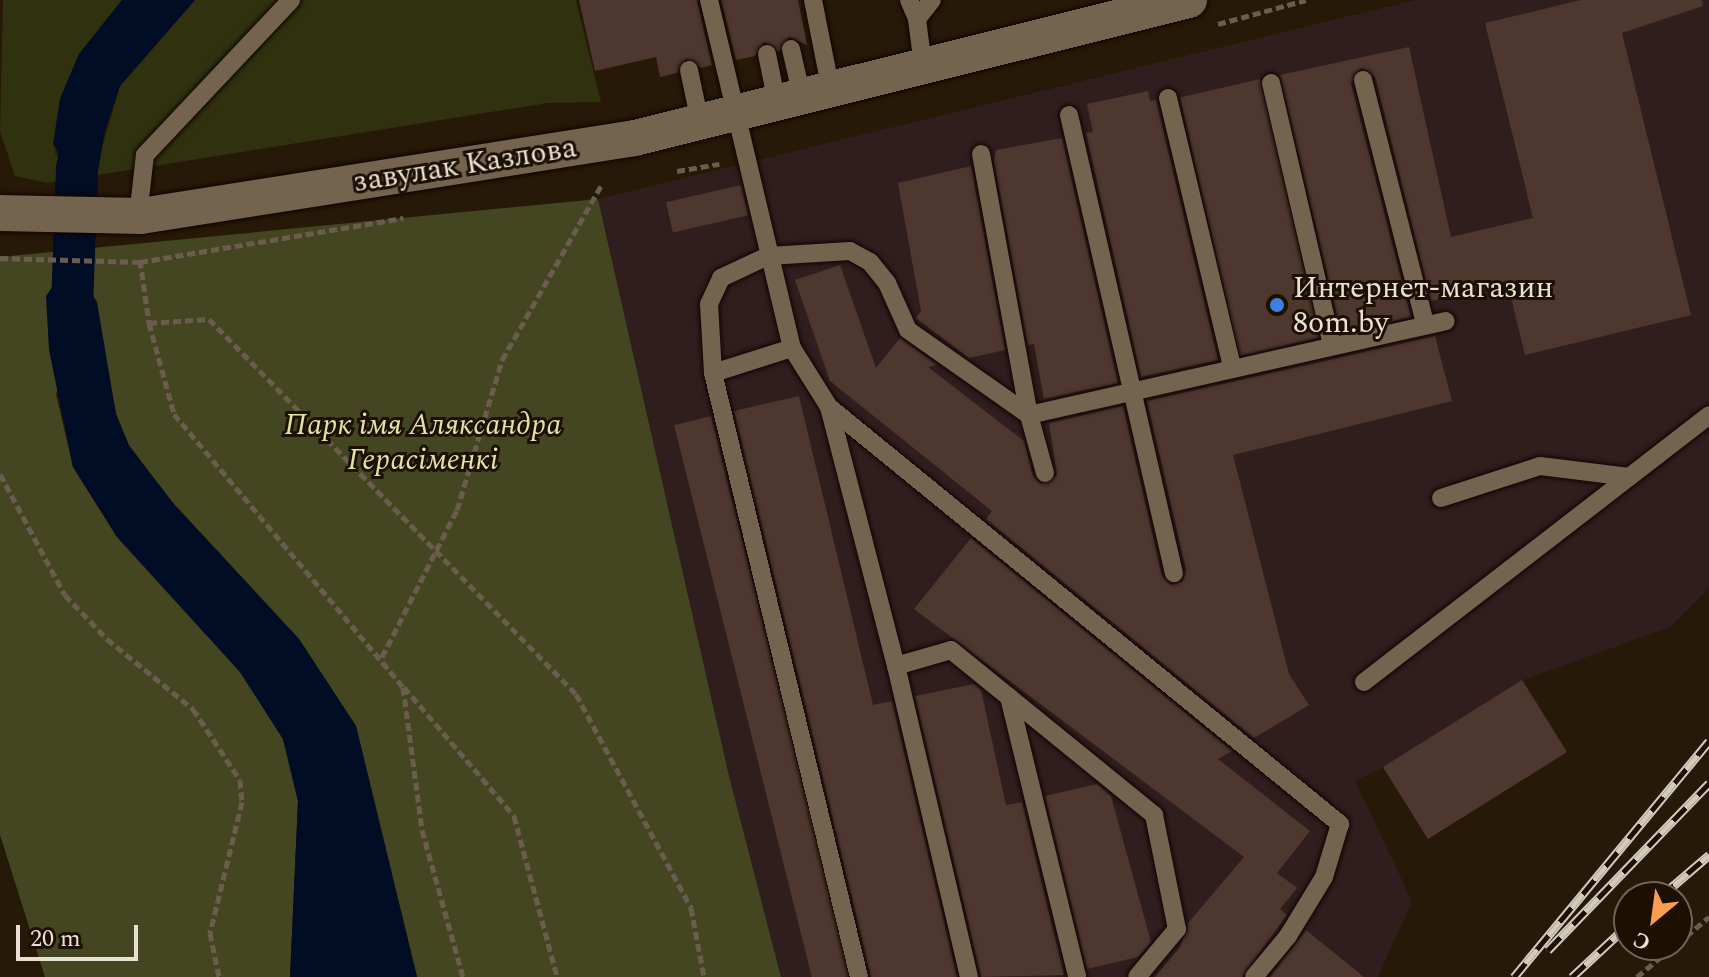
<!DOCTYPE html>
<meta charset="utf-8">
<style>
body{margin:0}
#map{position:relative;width:1709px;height:977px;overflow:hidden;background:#271907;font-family:Spectral,serif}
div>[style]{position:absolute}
.industrial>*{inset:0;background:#301d1d}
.green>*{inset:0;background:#2f310f}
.forest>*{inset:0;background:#444622}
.water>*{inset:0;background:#010d25}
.canal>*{height:42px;margin:-21px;padding:0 21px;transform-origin:21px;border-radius:21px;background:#010d25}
.building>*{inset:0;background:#4e372e;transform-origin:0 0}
.path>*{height:5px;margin-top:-2.5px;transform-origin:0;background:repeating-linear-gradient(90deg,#6a5d4e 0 8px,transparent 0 12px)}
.roads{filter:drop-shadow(0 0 2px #0f0400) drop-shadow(0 0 2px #0f0400)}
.lane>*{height:18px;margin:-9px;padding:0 9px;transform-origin:9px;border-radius:9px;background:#73634f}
.street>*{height:36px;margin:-18px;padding:0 18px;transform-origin:18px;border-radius:18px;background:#73634f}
.rail>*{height:9px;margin-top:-4.5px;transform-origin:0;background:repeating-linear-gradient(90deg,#1d1001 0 18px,#d3cabe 0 36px);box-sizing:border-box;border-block:2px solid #d3cabe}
.dots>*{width:22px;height:22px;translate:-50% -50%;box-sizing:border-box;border:4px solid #1d1001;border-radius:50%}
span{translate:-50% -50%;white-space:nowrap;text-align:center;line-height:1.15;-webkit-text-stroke:6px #1d1001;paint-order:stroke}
.street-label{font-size:30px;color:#eae1d6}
.poi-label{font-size:30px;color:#eae1d6}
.left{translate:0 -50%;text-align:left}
.park-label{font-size:30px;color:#dfe4a3;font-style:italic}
.north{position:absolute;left:1613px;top:881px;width:80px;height:80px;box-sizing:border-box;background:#1d1001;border:2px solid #6f6456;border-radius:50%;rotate:209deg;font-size:22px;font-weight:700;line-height:32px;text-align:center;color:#eae1d6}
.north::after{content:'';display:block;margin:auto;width:28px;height:36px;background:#fc9e52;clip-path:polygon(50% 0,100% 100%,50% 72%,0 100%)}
.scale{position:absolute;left:16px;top:925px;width:122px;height:36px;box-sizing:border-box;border:4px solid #eae1d6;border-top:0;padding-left:10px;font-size:24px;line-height:28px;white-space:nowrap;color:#eae1d6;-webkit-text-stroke:6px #1d1001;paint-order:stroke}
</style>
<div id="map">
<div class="industrial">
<div style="clip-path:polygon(1415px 0,1709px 0,1709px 588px,1670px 627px,1523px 680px,1567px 752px,1427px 838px,1383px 767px,1355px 781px,1412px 901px,1378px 977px,781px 977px,729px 776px,598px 199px)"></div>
</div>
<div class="green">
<div style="clip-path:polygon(3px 0,122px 0,79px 54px,60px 99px,55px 153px,60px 160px,86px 168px,99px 157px,120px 86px,195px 0,576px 0,601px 102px,548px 103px,47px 183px,15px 176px,0 131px)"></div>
</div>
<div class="forest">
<div style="clip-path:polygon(598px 199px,729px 776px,781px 977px,417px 977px,356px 726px,299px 639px,173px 503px,129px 445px,116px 414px,92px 290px,56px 394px,73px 467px,117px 537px,240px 672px,283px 739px,298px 801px,290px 977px,45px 977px,0 835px,0 257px)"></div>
</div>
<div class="water">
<div style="clip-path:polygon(122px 0,195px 0,120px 86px,94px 165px,67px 166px,53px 144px,60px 99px,79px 54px)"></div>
<div style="clip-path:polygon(58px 279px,83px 281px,97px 302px,116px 414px,129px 446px,173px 503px,299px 639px,356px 726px,417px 977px,290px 977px,298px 801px,283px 739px,240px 672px,117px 537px,73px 467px,49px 350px,46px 296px)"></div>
</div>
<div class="canal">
<div style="left:71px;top:334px;width:165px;rotate:-87.9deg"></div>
<div style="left:77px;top:169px;width:57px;rotate:-79.9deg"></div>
</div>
<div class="building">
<div style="clip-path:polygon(579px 0,697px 0,712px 65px,701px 68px,686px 59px,677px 73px,660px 77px,656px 57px,595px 71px)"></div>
<div style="clip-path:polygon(721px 0,798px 0,807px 45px,789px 37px,779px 52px,764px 42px,755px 56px,736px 60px)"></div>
<div style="clip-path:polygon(1581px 0,1702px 0,1703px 6px,1622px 33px,1691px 315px,1525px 355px,1508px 285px,1431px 301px,1375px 77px,1361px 68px,1351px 83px,1411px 317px,1341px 332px,1280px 75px,1409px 47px,1451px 237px,1533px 218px,1485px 23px)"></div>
<div style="left:1260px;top:79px;width:265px;height:82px;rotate:77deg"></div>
<div style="clip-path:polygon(1148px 91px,1150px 101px,1156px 100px,1218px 360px,1141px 377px,1086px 133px,1093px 132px,1087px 104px)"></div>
<div style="clip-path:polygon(1062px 138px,1118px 383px,1044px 399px,1034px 344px,1028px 345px,994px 161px,996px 150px)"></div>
<div style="clip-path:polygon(971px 166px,1005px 350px,969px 358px,916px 318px,921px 311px,898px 183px)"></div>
<div style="left:741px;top:185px;width:31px;height:77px;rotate:77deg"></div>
<div style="clip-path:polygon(840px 265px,876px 368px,900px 338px,937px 365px,928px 367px,1024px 441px,1033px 476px,1041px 484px,1057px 475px,1049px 423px,1123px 406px,1162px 576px,1171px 585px,1183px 581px,1186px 570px,1147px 401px,1435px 336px,1452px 401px,1233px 455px,1289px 674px,1309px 705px,1254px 738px,986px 519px,992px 511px,830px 381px,795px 280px)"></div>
<div style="clip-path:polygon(799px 396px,873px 705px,892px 701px,957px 977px,871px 977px,734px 411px)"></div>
<div style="left:711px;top:416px;width:577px;height:38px;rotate:76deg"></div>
<div style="clip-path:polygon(971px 538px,1232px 751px,1218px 759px,1310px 831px,1277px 873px,1297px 888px,1280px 909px,1287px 915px,1242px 977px,1155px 977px,1180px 947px,1188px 923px,1244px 857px,914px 609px)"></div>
<div style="left:1522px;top:680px;width:85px;height:164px;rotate:58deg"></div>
<div style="clip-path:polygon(974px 684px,981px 690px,1006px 805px,1022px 802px,1064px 975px,981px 977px,915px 696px)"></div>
<div style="clip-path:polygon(1097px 784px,1111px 796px,1151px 942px,1138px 957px,1087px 969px,1045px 796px)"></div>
<div style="clip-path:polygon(1306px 930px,1364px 977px,1270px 977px)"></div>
</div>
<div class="path">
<div style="left:1218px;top:24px;width:91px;rotate:-15.3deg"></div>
<div style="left:677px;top:171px;width:43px;rotate:-9.5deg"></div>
<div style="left:0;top:258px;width:140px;rotate:1.6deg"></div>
<div style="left:140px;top:262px;width:267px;rotate:-9.5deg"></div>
<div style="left:140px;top:260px;width:64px;rotate:81.9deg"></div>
<div style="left:149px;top:323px;width:94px;rotate:74.6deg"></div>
<div style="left:174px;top:414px;width:356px;rotate:50deg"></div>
<div style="left:403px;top:687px;width:144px;rotate:82.4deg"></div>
<div style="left:422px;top:830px;width:153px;rotate:74.4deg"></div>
<div style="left:149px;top:323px;width:60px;rotate:-3.8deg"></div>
<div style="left:209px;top:319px;width:525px;rotate:45.62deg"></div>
<div style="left:576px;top:694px;width:243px;rotate:61.7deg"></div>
<div style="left:691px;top:908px;width:70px;rotate:79.3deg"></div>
<div style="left:0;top:474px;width:137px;rotate:61.8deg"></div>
<div style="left:65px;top:595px;width:61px;rotate:46.3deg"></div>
<div style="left:107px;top:639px;width:111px;rotate:39.1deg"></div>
<div style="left:193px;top:709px;width:85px;rotate:56.5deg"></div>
<div style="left:240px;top:780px;width:22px;rotate:85deg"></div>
<div style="left:242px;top:802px;width:135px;rotate:103.7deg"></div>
<div style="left:210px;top:933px;width:45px;rotate:78.4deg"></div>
<div style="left:382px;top:657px;width:165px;rotate:-63deg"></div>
<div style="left:457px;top:510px;width:157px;rotate:-73.3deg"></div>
<div style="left:502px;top:360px;width:202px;rotate:-60.4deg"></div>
<div style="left:404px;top:687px;width:170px;rotate:49.5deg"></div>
<div style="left:514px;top:816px;width:167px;rotate:75deg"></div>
<div style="left:1677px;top:944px;width:42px;rotate:-40.2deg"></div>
<div style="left:1637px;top:977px;width:50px;rotate:-40.1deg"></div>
</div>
<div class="roads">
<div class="lane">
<div style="left:709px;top:0;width:358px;rotate:76.6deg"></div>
<div style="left:792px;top:348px;width:70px;rotate:57.9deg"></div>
<div style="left:829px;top:407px;width:660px;rotate:39.22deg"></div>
<div style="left:1340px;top:824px;width:55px;rotate:106.8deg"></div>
<div style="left:1324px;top:877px;width:69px;rotate:121.4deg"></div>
<div style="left:1288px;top:936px;width:53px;rotate:129.7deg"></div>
<div style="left:813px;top:0;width:93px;rotate:78.8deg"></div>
<div style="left:909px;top:0;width:21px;rotate:67deg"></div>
<div style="left:791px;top:49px;width:49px;rotate:77.1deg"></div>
<div style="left:767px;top:54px;width:50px;rotate:78.5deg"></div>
<div style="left:923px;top:66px;width:47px;rotate:-97.3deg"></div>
<div style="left:917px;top:19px;width:24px;rotate:-52deg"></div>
<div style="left:689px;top:70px;width:53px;rotate:78.1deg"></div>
<div style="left:1363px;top:80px;width:252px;rotate:75.7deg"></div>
<div style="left:1271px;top:83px;width:269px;rotate:76.9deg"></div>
<div style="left:1168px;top:98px;width:277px;rotate:76.6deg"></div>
<div style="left:1069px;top:115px;width:470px;rotate:77.1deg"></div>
<div style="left:981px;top:154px;width:265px;rotate:79.6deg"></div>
<div style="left:1029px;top:415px;width:60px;rotate:74.6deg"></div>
<div style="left:138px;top:216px;width:61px;rotate:-83.5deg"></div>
<div style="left:145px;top:155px;width:213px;rotate:-46.7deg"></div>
<div style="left:792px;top:348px;width:83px;rotate:162.4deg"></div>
<div style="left:713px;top:373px;width:621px;rotate:76.41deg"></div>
<div style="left:713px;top:373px;width:69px;rotate:-93.3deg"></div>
<div style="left:709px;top:304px;width:29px;rotate:-65deg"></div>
<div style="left:721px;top:278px;width:52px;rotate:-25.1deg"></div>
<div style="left:768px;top:256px;width:82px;rotate:-3.5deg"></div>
<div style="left:850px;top:251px;width:23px;rotate:29deg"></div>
<div style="left:870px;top:262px;width:27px;rotate:51deg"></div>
<div style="left:887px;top:283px;width:51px;rotate:65.9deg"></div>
<div style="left:908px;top:330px;width:148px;rotate:35.1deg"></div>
<div style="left:1029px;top:415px;width:427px;rotate:-12.7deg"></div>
<div style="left:829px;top:407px;width:268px;rotate:75.5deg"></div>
<div style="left:1441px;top:498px;width:104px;rotate:-17.9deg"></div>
<div style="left:1540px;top:466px;width:90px;rotate:7deg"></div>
<div style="left:1364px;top:682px;width:436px;rotate:-37.7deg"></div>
<div style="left:1009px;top:697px;width:288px;rotate:76.3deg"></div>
<div style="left:969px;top:977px;width:319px;rotate:-103.2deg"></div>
<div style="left:896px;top:666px;width:57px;rotate:-16.2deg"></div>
<div style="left:951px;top:650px;width:262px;rotate:39.1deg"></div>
<div style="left:1154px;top:815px;width:116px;rotate:78.6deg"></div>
<div style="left:1177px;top:929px;width:62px;rotate:129.8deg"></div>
</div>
<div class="street">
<div style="left:0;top:213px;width:141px;rotate:1.2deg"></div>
<div style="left:141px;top:216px;width:500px;rotate:-8.97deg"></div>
<div style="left:635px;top:138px;width:571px;rotate:-13.99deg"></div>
</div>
</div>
<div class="rail">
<div style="left:1660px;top:897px;width:65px;rotate:-40.6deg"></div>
<div style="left:1548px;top:950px;width:232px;rotate:-46deg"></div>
<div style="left:1514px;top:977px;width:306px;rotate:-50.4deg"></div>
<div style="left:1572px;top:977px;width:78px;rotate:-42.9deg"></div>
</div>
<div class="dots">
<div style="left:1277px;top:305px;background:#3f7fe0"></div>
</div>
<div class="street-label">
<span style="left:465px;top:165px;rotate:-9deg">завулак Казлова</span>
</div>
<div class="poi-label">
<span class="left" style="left:1293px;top:305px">Интернет-магазин<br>8om.by</span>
</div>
<div class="park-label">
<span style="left:423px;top:442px">Парк імя Аляксандра<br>Герасіменкі</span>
</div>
<div class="north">С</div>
<div class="scale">20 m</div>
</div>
